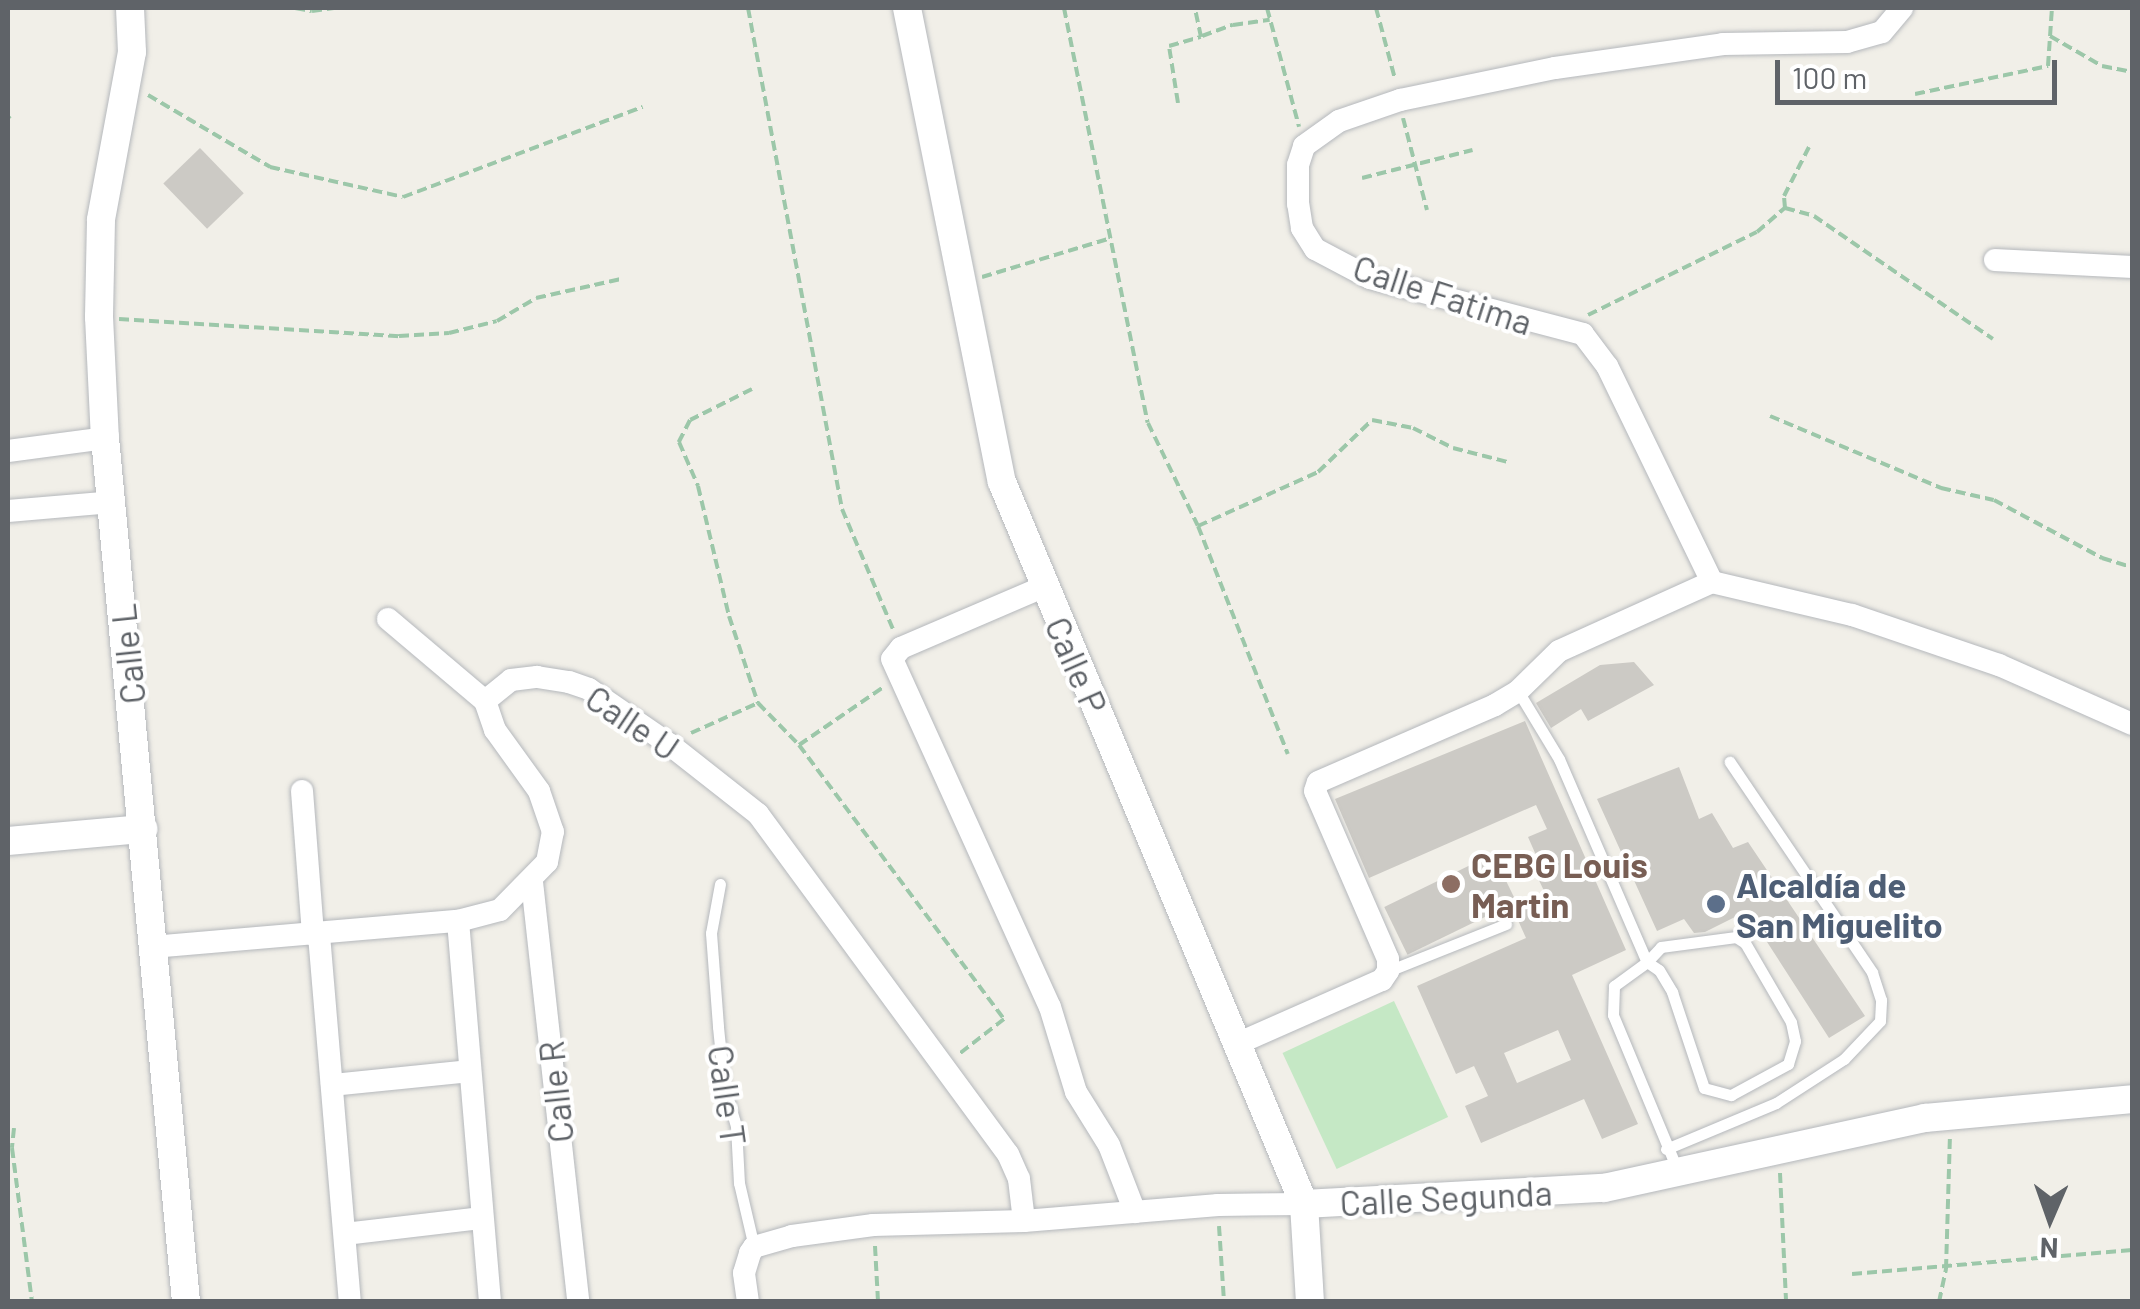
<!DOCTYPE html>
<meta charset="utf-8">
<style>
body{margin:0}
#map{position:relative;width:2140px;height:1309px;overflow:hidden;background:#f1efe8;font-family:Barlow,sans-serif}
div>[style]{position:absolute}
.green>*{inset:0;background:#c5e8c5;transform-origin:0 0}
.building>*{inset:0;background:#cccac5;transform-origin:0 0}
.path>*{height:4px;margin-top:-2px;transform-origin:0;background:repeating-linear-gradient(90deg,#9cc7a9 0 10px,transparent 0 15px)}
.roads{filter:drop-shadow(0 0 2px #b5b8bc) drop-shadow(0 0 2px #b5b8bc)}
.service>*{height:11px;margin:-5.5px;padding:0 5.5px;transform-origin:5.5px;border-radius:5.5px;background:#fff}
.minor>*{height:22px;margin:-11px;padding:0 11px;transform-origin:11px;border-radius:11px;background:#fff}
.tertiary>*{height:28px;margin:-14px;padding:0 14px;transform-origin:14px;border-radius:14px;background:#fff}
.dots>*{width:28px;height:28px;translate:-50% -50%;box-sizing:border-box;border:5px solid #fff;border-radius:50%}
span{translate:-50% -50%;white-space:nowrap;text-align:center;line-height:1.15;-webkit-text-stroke:8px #fff;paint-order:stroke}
.street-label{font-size:35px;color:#5f6368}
.education-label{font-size:35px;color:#785e54;font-weight:700}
.left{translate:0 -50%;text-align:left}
.service-label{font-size:35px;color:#4e5e75;font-weight:700}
.frame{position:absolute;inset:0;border:10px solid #5f6368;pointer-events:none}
.north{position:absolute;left:2000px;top:1169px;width:100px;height:100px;-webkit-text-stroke:8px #fff;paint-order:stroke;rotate:182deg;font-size:28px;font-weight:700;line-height:40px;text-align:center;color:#5f6368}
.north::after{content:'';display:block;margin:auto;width:35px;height:45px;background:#5f6368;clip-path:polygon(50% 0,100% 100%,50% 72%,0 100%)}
.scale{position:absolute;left:1775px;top:60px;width:282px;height:45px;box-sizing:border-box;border:5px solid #5f6368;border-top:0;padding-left:12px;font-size:30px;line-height:35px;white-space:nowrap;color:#5f6368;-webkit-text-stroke:8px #fff;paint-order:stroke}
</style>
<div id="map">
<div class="green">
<div style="left:1394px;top:1001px;width:128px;height:123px;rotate:65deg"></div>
</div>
<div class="building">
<div style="left:200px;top:148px;width:63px;height:51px;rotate:46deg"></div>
<div style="clip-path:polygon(1634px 662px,1654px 685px,1588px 721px,1581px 709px,1551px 728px,1536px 703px,1600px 665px)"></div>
<div style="clip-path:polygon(evenodd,1525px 721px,1626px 950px,1572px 975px,1638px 1124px,1602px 1139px,1584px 1099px,1481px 1143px,1465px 1106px,1488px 1096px,1474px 1066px,1456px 1074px,1417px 986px,1526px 938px,1512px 907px,1545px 893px,1536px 874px,1543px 871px,1528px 837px,1547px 829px,1536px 805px,1369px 878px,1335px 799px,1525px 721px,1558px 1030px,1571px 1060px,1517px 1083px,1504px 1053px,1558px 1030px)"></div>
<div style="clip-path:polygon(1679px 767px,1699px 819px,1712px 813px,1733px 848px,1748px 842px,1865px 1016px,1829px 1038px,1747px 911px,1705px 932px,1694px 933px,1684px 919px,1657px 931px,1597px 799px)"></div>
<div style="left:1493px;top:854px;width:53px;height:121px;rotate:64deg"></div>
</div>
<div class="path">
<div style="left:295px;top:8px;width:17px;rotate:10deg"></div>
<div style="left:312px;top:11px;width:22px;rotate:-8deg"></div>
<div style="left:748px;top:8px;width:510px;rotate:79.37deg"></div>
<div style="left:842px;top:509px;width:130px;rotate:67deg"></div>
<div style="left:1064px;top:8px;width:423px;rotate:78.6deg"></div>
<div style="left:1148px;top:423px;width:114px;rotate:64.1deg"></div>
<div style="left:1198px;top:526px;width:245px;rotate:68.5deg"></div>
<div style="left:1267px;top:8px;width:123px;rotate:74.9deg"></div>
<div style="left:1376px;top:8px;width:73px;rotate:75deg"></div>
<div style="left:1202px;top:36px;width:33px;rotate:-20deg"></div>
<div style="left:1233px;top:25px;width:37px;rotate:-8deg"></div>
<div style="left:2050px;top:36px;width:60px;rotate:30deg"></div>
<div style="left:2102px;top:66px;width:31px;rotate:11deg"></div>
<div style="left:1915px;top:94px;width:136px;rotate:-11.9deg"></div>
<div style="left:2048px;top:66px;width:58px;rotate:-86.1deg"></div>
<div style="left:148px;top:95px;width:142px;rotate:30.5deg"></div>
<div style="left:270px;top:167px;width:136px;rotate:12.7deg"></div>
<div style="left:403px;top:197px;width:256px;rotate:-20.6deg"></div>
<div style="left:1178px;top:103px;width:58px;rotate:-99deg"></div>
<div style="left:1169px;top:46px;width:33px;rotate:-16deg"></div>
<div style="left:1201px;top:37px;width:30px;rotate:-102deg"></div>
<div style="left:8px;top:118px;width:3px;rotate:-45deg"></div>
<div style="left:1403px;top:118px;width:95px;rotate:75.4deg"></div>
<div style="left:1362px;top:178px;width:114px;rotate:-14.2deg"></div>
<div style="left:1785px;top:208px;width:30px;rotate:15deg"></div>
<div style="left:1814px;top:216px;width:217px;rotate:34.5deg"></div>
<div style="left:982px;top:277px;width:135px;rotate:-16.8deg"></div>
<div style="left:1588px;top:315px;width:188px;rotate:-26.2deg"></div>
<div style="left:1757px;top:232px;width:37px;rotate:-41deg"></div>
<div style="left:1785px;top:208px;width:12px;rotate:-95deg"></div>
<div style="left:1784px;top:196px;width:55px;rotate:-63deg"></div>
<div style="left:119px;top:319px;width:281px;rotate:3.5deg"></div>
<div style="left:399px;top:336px;width:50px;rotate:-3.4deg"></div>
<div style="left:449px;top:333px;width:49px;rotate:-14deg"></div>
<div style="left:497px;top:321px;width:45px;rotate:-30.5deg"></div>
<div style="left:536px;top:298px;width:87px;rotate:-12.6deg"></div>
<div style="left:752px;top:389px;width:69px;rotate:153.4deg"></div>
<div style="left:690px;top:420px;width:25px;rotate:117deg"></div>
<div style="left:679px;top:442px;width:48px;rotate:66.6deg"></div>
<div style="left:698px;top:486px;width:134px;rotate:76.6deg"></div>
<div style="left:729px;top:616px;width:92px;rotate:71.6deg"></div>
<div style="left:758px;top:703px;width:59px;rotate:45.7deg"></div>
<div style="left:799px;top:745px;width:342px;rotate:53.2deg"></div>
<div style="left:1004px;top:1019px;width:57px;rotate:142.1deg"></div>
<div style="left:1770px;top:416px;width:186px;rotate:22.8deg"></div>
<div style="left:1941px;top:488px;width:54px;rotate:12.8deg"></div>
<div style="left:1994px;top:500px;width:123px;rotate:28.2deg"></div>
<div style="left:2102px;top:558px;width:31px;rotate:17deg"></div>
<div style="left:1198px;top:526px;width:132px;rotate:-24.2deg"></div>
<div style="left:1318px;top:472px;width:75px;rotate:-43.9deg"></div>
<div style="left:1372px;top:420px;width:42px;rotate:11deg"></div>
<div style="left:1413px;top:428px;width:45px;rotate:26.6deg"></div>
<div style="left:1453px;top:448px;width:57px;rotate:14.3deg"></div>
<div style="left:691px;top:733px;width:73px;rotate:-24.1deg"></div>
<div style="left:799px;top:745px;width:101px;rotate:-34.5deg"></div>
<div style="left:14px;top:1128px;width:20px;rotate:96deg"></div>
<div style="left:12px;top:1148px;width:155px;rotate:82.6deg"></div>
<div style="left:1780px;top:1173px;width:129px;rotate:87.3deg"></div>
<div style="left:1219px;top:1226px;width:76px;rotate:86.2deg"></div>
<div style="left:875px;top:1246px;width:56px;rotate:86.9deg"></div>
<div style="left:1852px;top:1274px;width:281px;rotate:-4.9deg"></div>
<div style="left:1939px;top:1302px;width:34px;rotate:-78deg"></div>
<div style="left:1946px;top:1269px;width:131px;rotate:-88.3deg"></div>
</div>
<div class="roads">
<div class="service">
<div style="left:1518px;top:691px;width:79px;rotate:58.9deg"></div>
<div style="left:1559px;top:759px;width:221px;rotate:66.6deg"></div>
<div style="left:1647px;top:962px;width:14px;rotate:34deg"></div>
<div style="left:1659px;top:970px;width:26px;rotate:59deg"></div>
<div style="left:1672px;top:992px;width:101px;rotate:71.6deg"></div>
<div style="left:1704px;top:1088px;width:28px;rotate:15deg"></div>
<div style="left:1731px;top:1095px;width:65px;rotate:-28.5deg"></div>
<div style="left:1788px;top:1064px;width:24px;rotate:-73deg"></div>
<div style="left:1795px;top:1041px;width:19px;rotate:-102deg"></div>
<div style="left:1791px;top:1022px;width:91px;rotate:-120.2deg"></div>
<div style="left:1745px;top:943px;width:11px;rotate:-146deg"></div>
<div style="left:1736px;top:937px;width:76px;rotate:172.4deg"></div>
<div style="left:1661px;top:947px;width:21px;rotate:133deg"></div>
<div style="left:1647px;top:962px;width:41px;rotate:144deg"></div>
<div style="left:1614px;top:986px;width:29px;rotate:92deg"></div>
<div style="left:1613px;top:1015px;width:156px;rotate:67.4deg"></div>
<div style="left:720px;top:884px;width:50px;rotate:100.4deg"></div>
<div style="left:711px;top:933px;width:94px;rotate:85.7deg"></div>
<div style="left:718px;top:1027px;width:58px;rotate:84.1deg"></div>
<div style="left:724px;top:1085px;width:43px;rotate:73.7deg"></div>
<div style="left:736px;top:1126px;width:57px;rotate:87deg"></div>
<div style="left:739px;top:1183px;width:66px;rotate:76.8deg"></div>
<div style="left:1388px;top:971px;width:127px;rotate:-21.7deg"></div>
<div style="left:1666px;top:1149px;width:119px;rotate:-22.7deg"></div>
<div style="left:1776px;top:1103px;width:81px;rotate:-32.9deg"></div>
<div style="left:1844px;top:1059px;width:52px;rotate:-46.5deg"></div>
<div style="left:1880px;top:1021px;width:21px;rotate:-87deg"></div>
<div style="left:1881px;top:1000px;width:29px;rotate:-108deg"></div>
<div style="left:1872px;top:972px;width:254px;rotate:-124.1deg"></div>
</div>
<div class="minor">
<div style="left:1995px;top:260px;width:137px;rotate:2.9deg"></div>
<div style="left:8px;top:451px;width:98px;rotate:-7.6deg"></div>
<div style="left:8px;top:511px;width:104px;rotate:-4.9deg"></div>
<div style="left:1712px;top:582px;width:240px;rotate:-115.9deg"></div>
<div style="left:1607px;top:366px;width:40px;rotate:-127deg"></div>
<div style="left:1583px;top:334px;width:220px;rotate:-165.3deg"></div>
<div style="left:1370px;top:278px;width:62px;rotate:-152.2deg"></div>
<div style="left:1315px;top:249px;width:25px;rotate:-122deg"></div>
<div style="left:1302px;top:228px;width:24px;rotate:-99deg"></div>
<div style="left:1298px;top:204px;width:39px;rotate:-90deg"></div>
<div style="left:1298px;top:165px;width:20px;rotate:-72deg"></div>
<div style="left:1304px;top:146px;width:43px;rotate:-35.5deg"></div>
<div style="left:1339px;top:121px;width:65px;rotate:-19deg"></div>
<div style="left:1400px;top:100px;width:158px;rotate:-11.7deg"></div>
<div style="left:1555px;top:68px;width:170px;rotate:-8.1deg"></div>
<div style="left:1723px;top:44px;width:124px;rotate:-0.9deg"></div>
<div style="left:1847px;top:42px;width:36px;rotate:-16deg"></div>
<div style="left:1882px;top:32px;width:31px;rotate:-50deg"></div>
<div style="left:1712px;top:582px;width:144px;rotate:13.3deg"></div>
<div style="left:1852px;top:615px;width:155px;rotate:18.8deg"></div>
<div style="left:1999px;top:665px;width:145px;rotate:23.9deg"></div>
<div style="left:1043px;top:587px;width:155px;rotate:156.8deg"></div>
<div style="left:901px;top:648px;width:14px;rotate:129deg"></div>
<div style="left:892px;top:659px;width:382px;rotate:65.6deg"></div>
<div style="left:1050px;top:1007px;width:89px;rotate:73deg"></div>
<div style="left:1076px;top:1092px;width:62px;rotate:58.1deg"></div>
<div style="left:1109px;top:1145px;width:72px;rotate:68.8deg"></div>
<div style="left:388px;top:619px;width:127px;rotate:40.2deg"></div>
<div style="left:302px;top:791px;width:144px;rotate:85.6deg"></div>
<div style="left:532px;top:882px;width:423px;rotate:83.7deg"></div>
<div style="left:458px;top:921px;width:382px;rotate:85.2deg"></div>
<div style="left:319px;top:935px;width:368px;rotate:85.2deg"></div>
<div style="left:152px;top:947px;width:307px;rotate:-4.9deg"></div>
<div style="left:458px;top:921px;width:43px;rotate:-14.7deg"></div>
<div style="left:500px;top:910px;width:67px;rotate:-45.6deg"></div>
<div style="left:547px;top:862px;width:31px;rotate:-79deg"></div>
<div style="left:553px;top:832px;width:43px;rotate:-108.9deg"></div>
<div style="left:539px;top:791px;width:75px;rotate:-125.8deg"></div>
<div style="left:495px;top:730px;width:31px;rotate:-109deg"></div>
<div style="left:485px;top:701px;width:33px;rotate:-39deg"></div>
<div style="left:511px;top:680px;width:26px;rotate:-7deg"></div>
<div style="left:537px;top:677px;width:32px;rotate:9deg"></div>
<div style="left:569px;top:682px;width:21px;rotate:19deg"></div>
<div style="left:589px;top:689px;width:97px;rotate:34.5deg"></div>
<div style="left:669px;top:744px;width:113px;rotate:38.2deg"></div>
<div style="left:758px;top:814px;width:422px;rotate:53.7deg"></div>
<div style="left:1008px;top:1154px;width:27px;rotate:66deg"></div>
<div style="left:1019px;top:1179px;width:42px;rotate:83.2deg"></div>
<div style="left:1239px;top:1043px;width:156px;rotate:-23.8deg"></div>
<div style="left:1382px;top:980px;width:11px;rotate:-56deg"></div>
<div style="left:1388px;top:971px;width:12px;rotate:-90deg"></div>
<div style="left:1388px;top:959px;width:183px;rotate:-113.5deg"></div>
<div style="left:1315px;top:791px;width:9px;rotate:-72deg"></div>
<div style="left:1318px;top:782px;width:193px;rotate:-23.5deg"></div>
<div style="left:1495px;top:705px;width:27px;rotate:-31deg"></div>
<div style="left:1518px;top:691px;width:57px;rotate:-44.3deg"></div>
<div style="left:1559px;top:651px;width:168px;rotate:-24.3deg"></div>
<div style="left:332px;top:1085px;width:138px;rotate:-5.8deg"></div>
<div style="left:345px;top:1234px;width:138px;rotate:-6.7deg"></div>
<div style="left:748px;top:1302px;width:29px;rotate:-98deg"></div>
<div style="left:744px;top:1273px;width:21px;rotate:-73deg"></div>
<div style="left:750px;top:1253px;width:7px;rotate:-56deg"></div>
<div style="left:754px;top:1247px;width:40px;rotate:-16deg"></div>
<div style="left:792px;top:1236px;width:82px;rotate:-7.7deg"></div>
<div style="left:873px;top:1225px;width:151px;rotate:-1.5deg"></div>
<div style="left:1024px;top:1221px;width:195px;rotate:-4.7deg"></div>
<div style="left:1218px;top:1205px;width:86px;rotate:-0.7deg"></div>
</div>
<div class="tertiary">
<div style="left:130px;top:8px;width:44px;rotate:87.4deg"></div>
<div style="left:132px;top:52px;width:171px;rotate:100.5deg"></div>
<div style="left:101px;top:220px;width:97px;rotate:91.2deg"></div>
<div style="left:99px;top:317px;width:121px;rotate:87.2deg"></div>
<div style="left:105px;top:438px;width:868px;rotate:84.64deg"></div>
<div style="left:907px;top:8px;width:483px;rotate:78.7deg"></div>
<div style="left:1002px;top:482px;width:783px;rotate:67.3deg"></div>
<div style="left:1304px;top:1204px;width:98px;rotate:86.5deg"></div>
<div style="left:8px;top:841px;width:136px;rotate:-5.1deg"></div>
<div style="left:1304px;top:1204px;width:300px;rotate:-3.1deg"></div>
<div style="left:1604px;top:1188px;width:329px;rotate:-12.3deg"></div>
<div style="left:1925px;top:1118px;width:208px;rotate:-5.2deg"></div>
</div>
</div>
<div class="dots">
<div style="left:1451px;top:884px;background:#8d6e63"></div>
<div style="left:1716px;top:904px;background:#5c6f8a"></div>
</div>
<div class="street-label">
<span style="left:1443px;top:294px;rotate:18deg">Calle Fatima</span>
<span style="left:127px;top:654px;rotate:-96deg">Calle L</span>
<span style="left:1077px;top:665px;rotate:66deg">Calle P</span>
<span style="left:633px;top:722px;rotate:34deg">Calle U</span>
<span style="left:555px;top:1092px;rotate:-96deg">Calle R</span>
<span style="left:728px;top:1095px;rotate:82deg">Calle T</span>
<span style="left:1446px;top:1197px;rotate:-3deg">Calle Segunda</span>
</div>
<div class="education-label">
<span class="left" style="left:1471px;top:884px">CEBG Louis<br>Martin</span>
</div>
<div class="service-label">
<span class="left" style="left:1736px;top:904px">Alcaldía de<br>San Miguelito</span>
</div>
<div class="frame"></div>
<div class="north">N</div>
<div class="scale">100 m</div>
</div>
